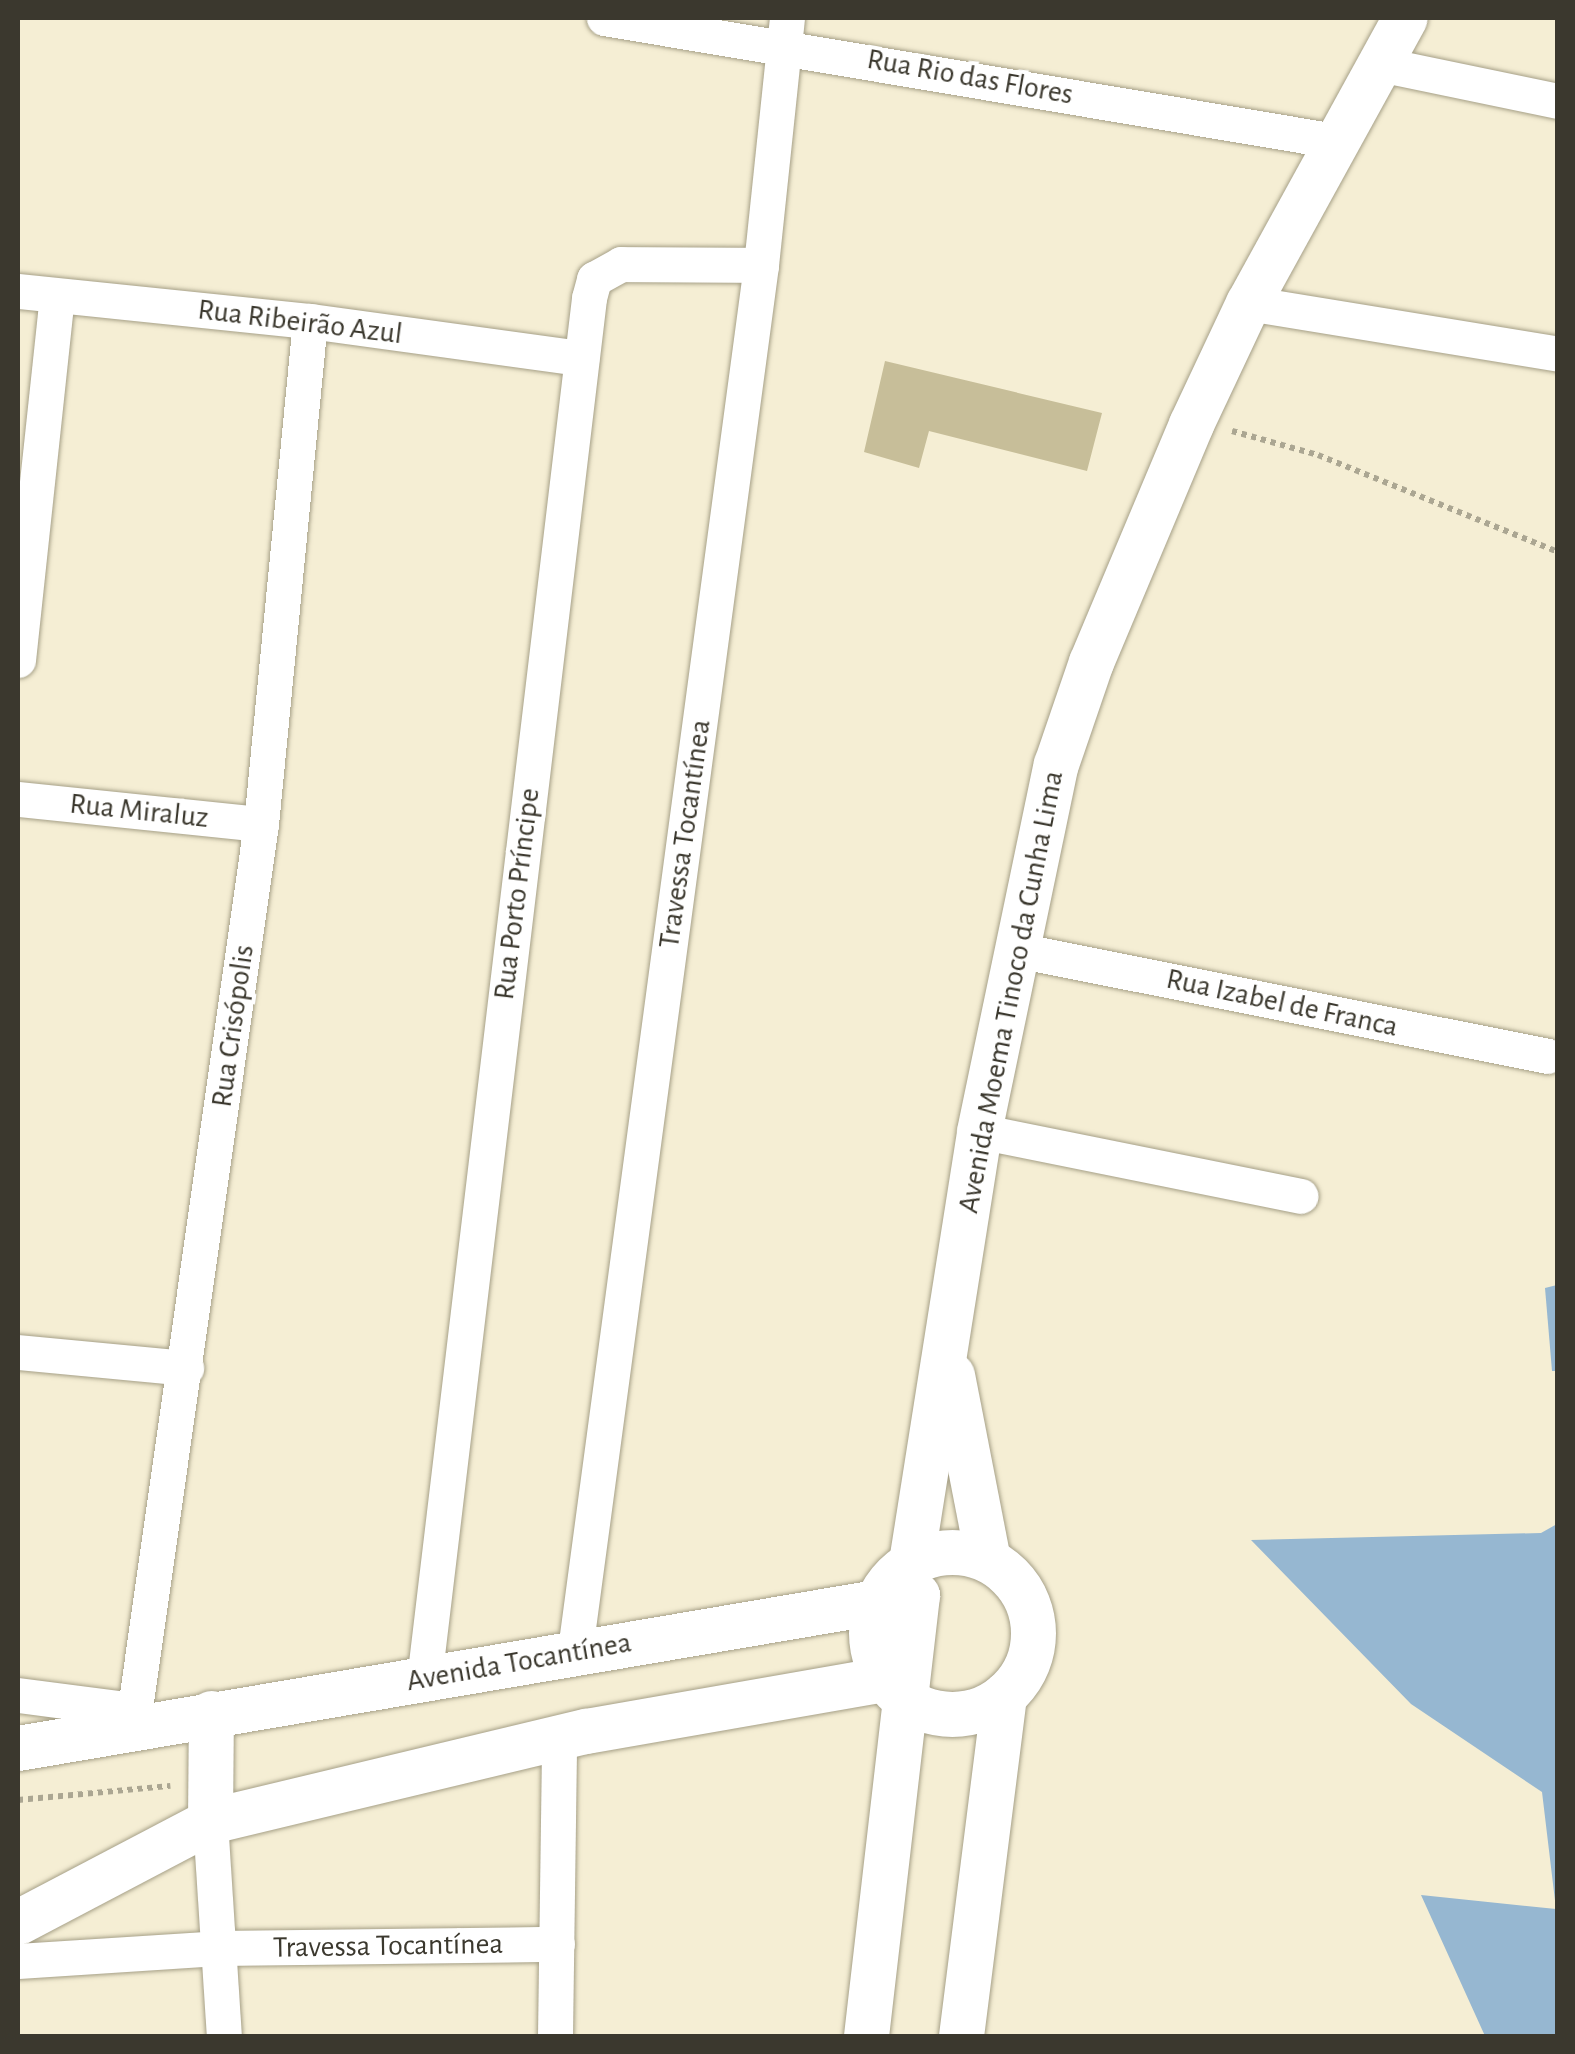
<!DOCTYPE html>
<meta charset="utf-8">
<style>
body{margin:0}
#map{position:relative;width:1575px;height:2054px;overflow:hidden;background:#f5eed4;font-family:"Alegreya Sans",sans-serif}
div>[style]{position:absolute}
.water>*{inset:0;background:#96b7d1}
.building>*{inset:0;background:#c7be99}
.path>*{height:6px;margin-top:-3px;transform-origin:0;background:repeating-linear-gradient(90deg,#aba692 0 5px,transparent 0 10px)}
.roads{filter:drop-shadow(0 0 2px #a6a087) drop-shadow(0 0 2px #a6a087)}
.minor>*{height:35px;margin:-17.5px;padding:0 17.5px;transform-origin:17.5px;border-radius:17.5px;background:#fff}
.major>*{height:45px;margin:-22.5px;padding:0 22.5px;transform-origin:22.5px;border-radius:22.5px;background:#fff}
.major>.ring{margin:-22.5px;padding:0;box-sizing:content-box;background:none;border:45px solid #fff;border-radius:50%}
span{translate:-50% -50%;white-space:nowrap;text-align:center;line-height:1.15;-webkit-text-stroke:8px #fff;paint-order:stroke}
.street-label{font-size:30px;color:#3b382e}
.frame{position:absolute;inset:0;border:20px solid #3b382e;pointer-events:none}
</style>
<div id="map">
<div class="water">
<div style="clip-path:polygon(1557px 1285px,1558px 1285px,1557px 1371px,1552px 1371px,1545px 1288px)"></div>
<div style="clip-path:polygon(1557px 1524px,1557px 2036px,1485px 2036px,1421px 1895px,1556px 1909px,1542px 1792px,1411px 1704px,1251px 1540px,1541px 1533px)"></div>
</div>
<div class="building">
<div style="clip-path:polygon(885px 361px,1102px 413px,1087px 471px,929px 431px,919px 468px,864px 452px)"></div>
</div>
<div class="path">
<div style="left:1232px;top:431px;width:89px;rotate:15.6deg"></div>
<div style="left:1318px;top:455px;width:259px;rotate:22deg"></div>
<div style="left:18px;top:1800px;width:153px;rotate:-5.3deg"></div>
</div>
<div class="roads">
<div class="minor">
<div style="left:604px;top:18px;width:741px;rotate:9.55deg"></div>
<div style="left:1379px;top:64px;width:183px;rotate:11.7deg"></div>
<div style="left:18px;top:291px;width:294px;rotate:5.9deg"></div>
<div style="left:310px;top:321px;width:274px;rotate:7.8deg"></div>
<div style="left:1248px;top:303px;width:314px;rotate:9.3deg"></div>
<div style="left:18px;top:660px;width:365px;rotate:-83.9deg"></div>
<div style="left:18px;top:799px;width:244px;rotate:5.9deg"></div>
<div style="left:1017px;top:950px;width:541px;rotate:11.29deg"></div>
<div style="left:979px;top:1131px;width:328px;rotate:11.4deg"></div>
<div style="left:18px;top:1352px;width:169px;rotate:5.4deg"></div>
<div style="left:575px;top:1650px;width:1397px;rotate:-82.35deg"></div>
<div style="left:761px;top:265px;width:248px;rotate:-84deg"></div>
<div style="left:424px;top:1680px;width:1392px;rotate:-83.19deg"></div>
<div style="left:589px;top:298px;width:20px;rotate:-75deg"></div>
<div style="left:594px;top:279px;width:31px;rotate:-29deg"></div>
<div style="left:621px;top:264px;width:140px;rotate:0.4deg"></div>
<div style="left:18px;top:1695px;width:117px;rotate:7.4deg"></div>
<div style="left:132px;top:1729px;width:914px;rotate:-81.89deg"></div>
<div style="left:261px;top:824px;width:505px;rotate:-84.44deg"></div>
<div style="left:210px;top:1821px;width:215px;rotate:86.3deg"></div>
<div style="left:18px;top:1961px;width:200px;rotate:-3.7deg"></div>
<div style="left:218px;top:1948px;width:339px;rotate:-0.7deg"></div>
<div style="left:555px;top:2036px;width:299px;rotate:-89.2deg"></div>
</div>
<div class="major">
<div style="left:952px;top:1375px;width:188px;rotate:79deg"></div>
<div class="ring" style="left:871px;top:1552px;width:117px;height:117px"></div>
<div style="left:911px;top:1562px;width:436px;rotate:-81deg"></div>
<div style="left:979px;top:1131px;width:375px;rotate:-78.2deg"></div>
<div style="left:1056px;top:764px;width:108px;rotate:-71.1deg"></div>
<div style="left:1091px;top:662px;width:258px;rotate:-67.2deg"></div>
<div style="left:1191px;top:424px;width:134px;rotate:-64.8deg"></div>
<div style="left:1248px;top:303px;width:325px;rotate:-61.2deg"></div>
<div style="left:18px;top:1748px;width:912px;rotate:-9.66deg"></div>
<div style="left:917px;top:1595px;width:444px;rotate:96.6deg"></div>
<div style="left:210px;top:1821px;width:108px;rotate:-89.5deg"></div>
<div style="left:18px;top:1922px;width:217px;rotate:-27.7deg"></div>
<div style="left:210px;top:1821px;width:387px;rotate:-13.5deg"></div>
<div style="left:586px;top:1731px;width:303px;rotate:-9.9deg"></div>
<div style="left:961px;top:2036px;width:344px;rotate:-82.8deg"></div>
</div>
</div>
<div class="street-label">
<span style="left:970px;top:77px;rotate:10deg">Rua Rio das Flores</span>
<span style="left:300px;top:322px;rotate:7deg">Rua Ribeirão Azul</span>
<span style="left:139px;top:811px;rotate:6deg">Rua Miraluz</span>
<span style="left:685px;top:834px;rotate:-82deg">Travessa Tocantínea</span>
<span style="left:517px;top:894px;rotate:-83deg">Rua Porto Príncipe</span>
<span style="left:1011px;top:992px;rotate:-79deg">Avenida Moema Tinoco da Cunha Lima</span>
<span style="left:1282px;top:1003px;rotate:12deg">Rua Izabel de Franca</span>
<span style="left:233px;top:1026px;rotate:-82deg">Rua Crisópolis</span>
<span style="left:519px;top:1662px;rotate:-10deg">Avenida Tocantínea</span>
<span style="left:388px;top:1946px;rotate:-1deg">Travessa Tocantínea</span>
</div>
<div class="frame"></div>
</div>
